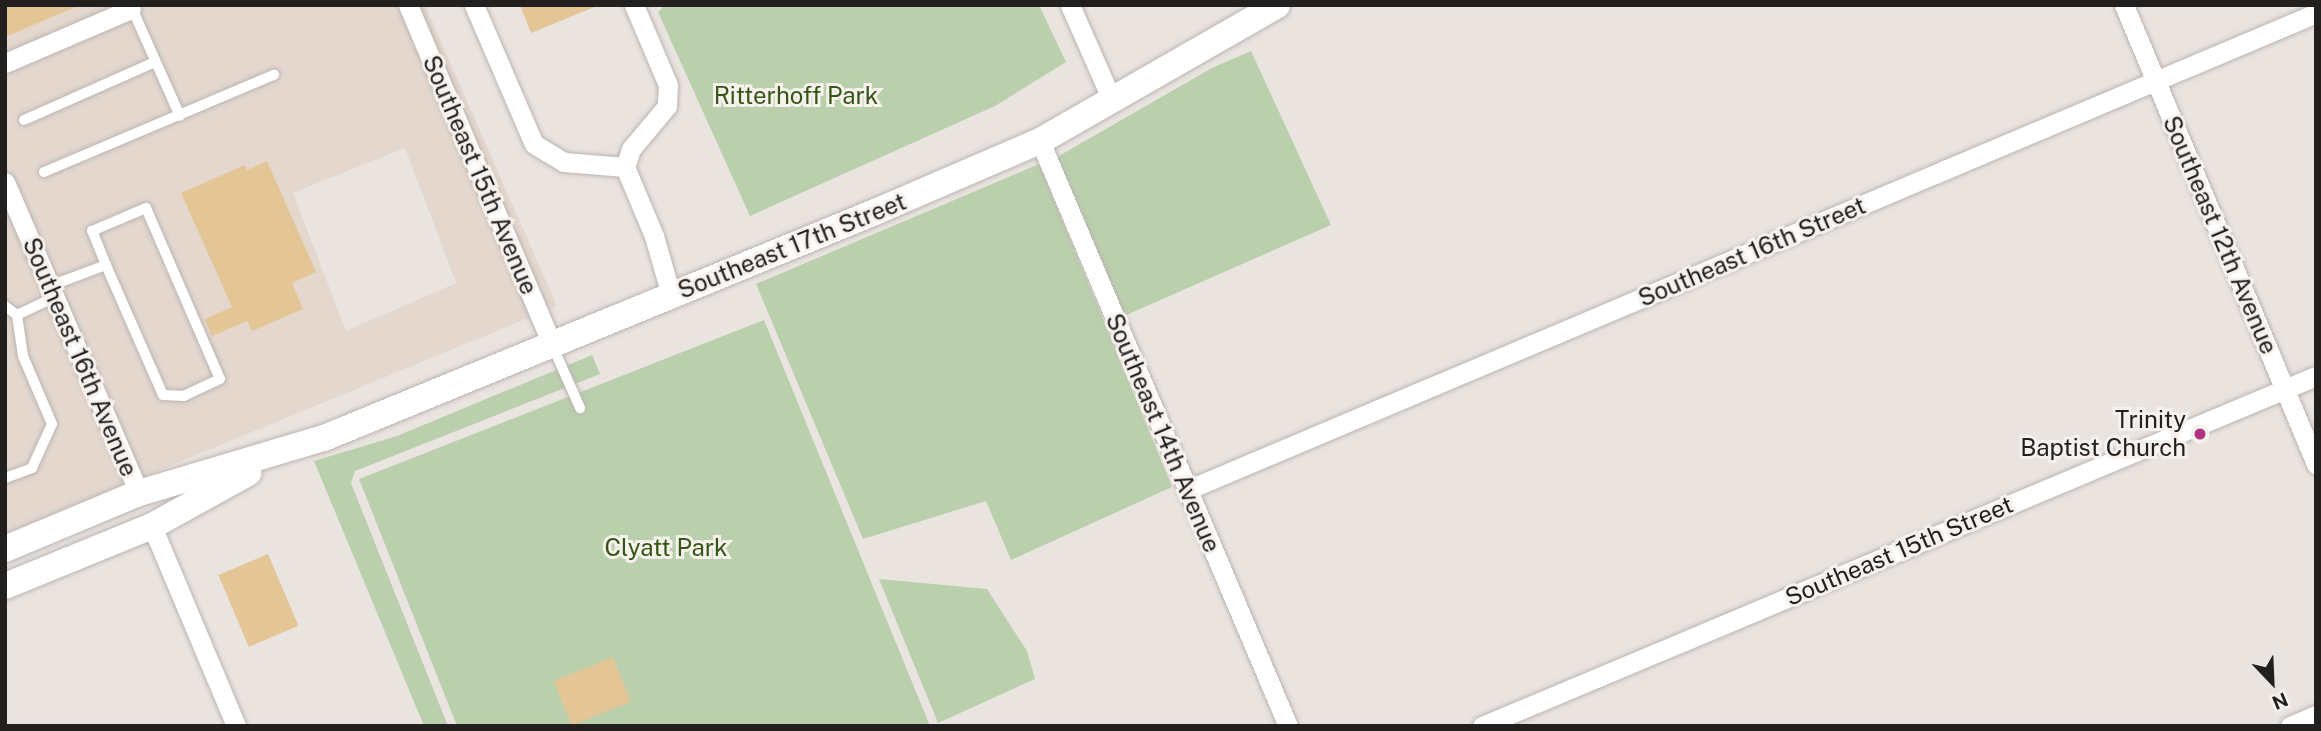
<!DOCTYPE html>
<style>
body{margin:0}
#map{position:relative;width:2321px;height:731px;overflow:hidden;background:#eae4e0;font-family:"Public Sans",sans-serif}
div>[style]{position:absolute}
.built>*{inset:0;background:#e4d7ce}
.green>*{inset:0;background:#bad0ac}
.building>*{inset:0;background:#e4c596;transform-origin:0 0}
.roads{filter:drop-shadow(0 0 2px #bbb5b1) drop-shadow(0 0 2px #bbb5b1)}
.service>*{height:10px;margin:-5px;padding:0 5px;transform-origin:5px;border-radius:5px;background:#fff}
.minor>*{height:19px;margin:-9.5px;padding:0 9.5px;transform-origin:9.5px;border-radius:9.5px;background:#fff}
.secondary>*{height:26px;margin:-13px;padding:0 13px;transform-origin:13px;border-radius:13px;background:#fff}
.dots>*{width:19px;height:19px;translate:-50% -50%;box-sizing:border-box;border:4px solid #f7f1ed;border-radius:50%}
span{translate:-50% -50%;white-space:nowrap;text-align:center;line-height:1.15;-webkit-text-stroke:6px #f7f1ed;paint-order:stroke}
.park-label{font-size:24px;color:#335615}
.street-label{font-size:24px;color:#22201e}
.poi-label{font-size:24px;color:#22201e}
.right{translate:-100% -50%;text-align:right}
.frame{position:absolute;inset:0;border:7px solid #22201e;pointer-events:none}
.north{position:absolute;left:2237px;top:647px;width:70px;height:70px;-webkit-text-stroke:5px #f7f1ed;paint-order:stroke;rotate:157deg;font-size:19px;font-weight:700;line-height:28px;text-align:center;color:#22201e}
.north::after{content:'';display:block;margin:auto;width:24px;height:32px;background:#22201e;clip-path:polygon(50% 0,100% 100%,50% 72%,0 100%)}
</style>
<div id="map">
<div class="built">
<div style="clip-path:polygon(evenodd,5px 5px,425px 5px,557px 306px,5px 534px,5px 5px,405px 148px,456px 283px,346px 331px,293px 193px,405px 148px)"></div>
</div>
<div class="green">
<div style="clip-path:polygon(665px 5px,1039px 5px,1066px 62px,995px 106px,750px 216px,658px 12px)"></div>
<div style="clip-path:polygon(1251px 51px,1331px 225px,1124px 316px,1057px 157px,1212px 68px)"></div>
<div style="clip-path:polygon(1039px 164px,1172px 487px,1011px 560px,986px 501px,863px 539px,756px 284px)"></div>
<div style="clip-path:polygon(764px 320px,930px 726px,457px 726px,359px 479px)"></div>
<div style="clip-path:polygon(592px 355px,600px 374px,355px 471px,351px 483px,448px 726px,424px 726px,314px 461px,397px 436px)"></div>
<div style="clip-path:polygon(879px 579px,987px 589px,1027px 651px,1035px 679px,938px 723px)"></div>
</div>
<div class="building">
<div style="clip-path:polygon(5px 5px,78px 5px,78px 6px,5px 37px)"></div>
<div style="clip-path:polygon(520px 5px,597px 5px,597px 6px,531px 33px)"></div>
<div style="clip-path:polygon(267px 161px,316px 272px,292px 283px,303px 309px,252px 331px,247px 321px,212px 336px,205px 319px,232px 307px,181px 193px,245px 165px,247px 170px)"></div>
<div style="left:268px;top:554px;width:78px;height:54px;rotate:67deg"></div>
<div style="left:613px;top:657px;width:48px;height:64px;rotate:68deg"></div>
</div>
<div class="roads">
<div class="service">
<div style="left:131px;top:6px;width:120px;rotate:66deg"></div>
<div style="left:24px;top:120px;width:143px;rotate:-23.9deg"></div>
<div style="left:44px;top:172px;width:250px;rotate:-22.9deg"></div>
<div style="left:50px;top:286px;width:60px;rotate:-20.6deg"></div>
<div style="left:106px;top:265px;width:37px;rotate:-112deg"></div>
<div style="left:92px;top:231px;width:59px;rotate:-23.1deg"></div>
<div style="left:146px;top:208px;width:186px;rotate:66.6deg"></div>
<div style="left:220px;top:379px;width:40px;rotate:155deg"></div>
<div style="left:184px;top:396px;width:21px;rotate:-177deg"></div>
<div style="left:163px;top:395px;width:142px;rotate:-113.7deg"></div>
<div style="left:5px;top:306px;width:15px;rotate:37deg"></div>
<div style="left:17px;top:315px;width:42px;rotate:-25.3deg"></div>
<div style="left:553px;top:347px;width:67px;rotate:66.1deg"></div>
<div style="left:5px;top:478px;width:29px;rotate:-20deg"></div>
<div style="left:32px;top:468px;width:48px;rotate:-65.6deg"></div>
<div style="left:52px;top:424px;width:74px;rotate:-113.1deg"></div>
<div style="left:23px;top:356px;width:41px;rotate:-98.3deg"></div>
</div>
<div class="minor">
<div style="left:408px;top:5px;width:369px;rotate:67deg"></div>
<div style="left:474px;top:5px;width:151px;rotate:66.7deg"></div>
<div style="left:534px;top:144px;width:35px;rotate:31deg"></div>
<div style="left:564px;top:162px;width:61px;rotate:4.7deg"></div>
<div style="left:634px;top:5px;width:87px;rotate:67deg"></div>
<div style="left:668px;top:85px;width:21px;rotate:93deg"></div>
<div style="left:667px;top:106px;width:56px;rotate:129.9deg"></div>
<div style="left:631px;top:149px;width:19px;rotate:108deg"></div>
<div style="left:625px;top:167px;width:75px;rotate:67.2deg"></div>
<div style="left:654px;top:236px;width:61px;rotate:73.9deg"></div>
<div style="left:1070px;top:5px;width:102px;rotate:66.2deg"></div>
<div style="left:2124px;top:5px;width:498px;rotate:67.3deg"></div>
<div style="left:5px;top:63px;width:137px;rotate:-23.2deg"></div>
<div style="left:1040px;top:141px;width:635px;rotate:67.03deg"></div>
<div style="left:5px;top:182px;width:339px;rotate:66.7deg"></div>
<div style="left:1187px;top:490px;width:1226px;rotate:-22.9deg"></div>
<div style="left:152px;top:526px;width:217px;rotate:67.2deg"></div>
<div style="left:1482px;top:726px;width:904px;rotate:-22.77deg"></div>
<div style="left:2290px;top:726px;width:28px;rotate:-23deg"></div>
</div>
<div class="secondary">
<div style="left:5px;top:549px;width:145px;rotate:-22.7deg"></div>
<div style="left:139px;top:493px;width:193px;rotate:-16.6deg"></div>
<div style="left:324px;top:438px;width:596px;rotate:-22.3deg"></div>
<div style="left:875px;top:212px;width:180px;rotate:-23.3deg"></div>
<div style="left:1040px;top:141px;width:273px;rotate:-29.8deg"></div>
<div style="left:5px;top:586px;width:159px;rotate:-22.2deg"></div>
<div style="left:152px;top:526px;width:110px;rotate:-28.9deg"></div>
</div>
</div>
<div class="dots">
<div style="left:2200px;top:434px;background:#b03383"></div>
</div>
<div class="park-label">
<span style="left:796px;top:96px">Ritterhoff Park</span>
<span style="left:666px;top:548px">Clyatt Park</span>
</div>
<div class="street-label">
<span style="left:480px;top:175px;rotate:67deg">Southeast 15th Avenue</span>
<span style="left:2220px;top:235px;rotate:67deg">Southeast 12th Avenue</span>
<span style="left:792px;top:246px;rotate:-22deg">Southeast 17th Street</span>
<span style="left:1752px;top:252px;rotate:-23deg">Southeast 16th Street</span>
<span style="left:80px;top:357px;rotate:67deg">Southeast 16th Avenue</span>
<span style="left:1163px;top:433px;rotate:67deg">Southeast 14th Avenue</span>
<span style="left:1899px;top:551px;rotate:-23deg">Southeast 15th Street</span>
</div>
<div class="poi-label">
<span class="right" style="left:2186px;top:434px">Trinity<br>Baptist Church</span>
</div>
<div class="frame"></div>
<div class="north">N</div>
</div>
